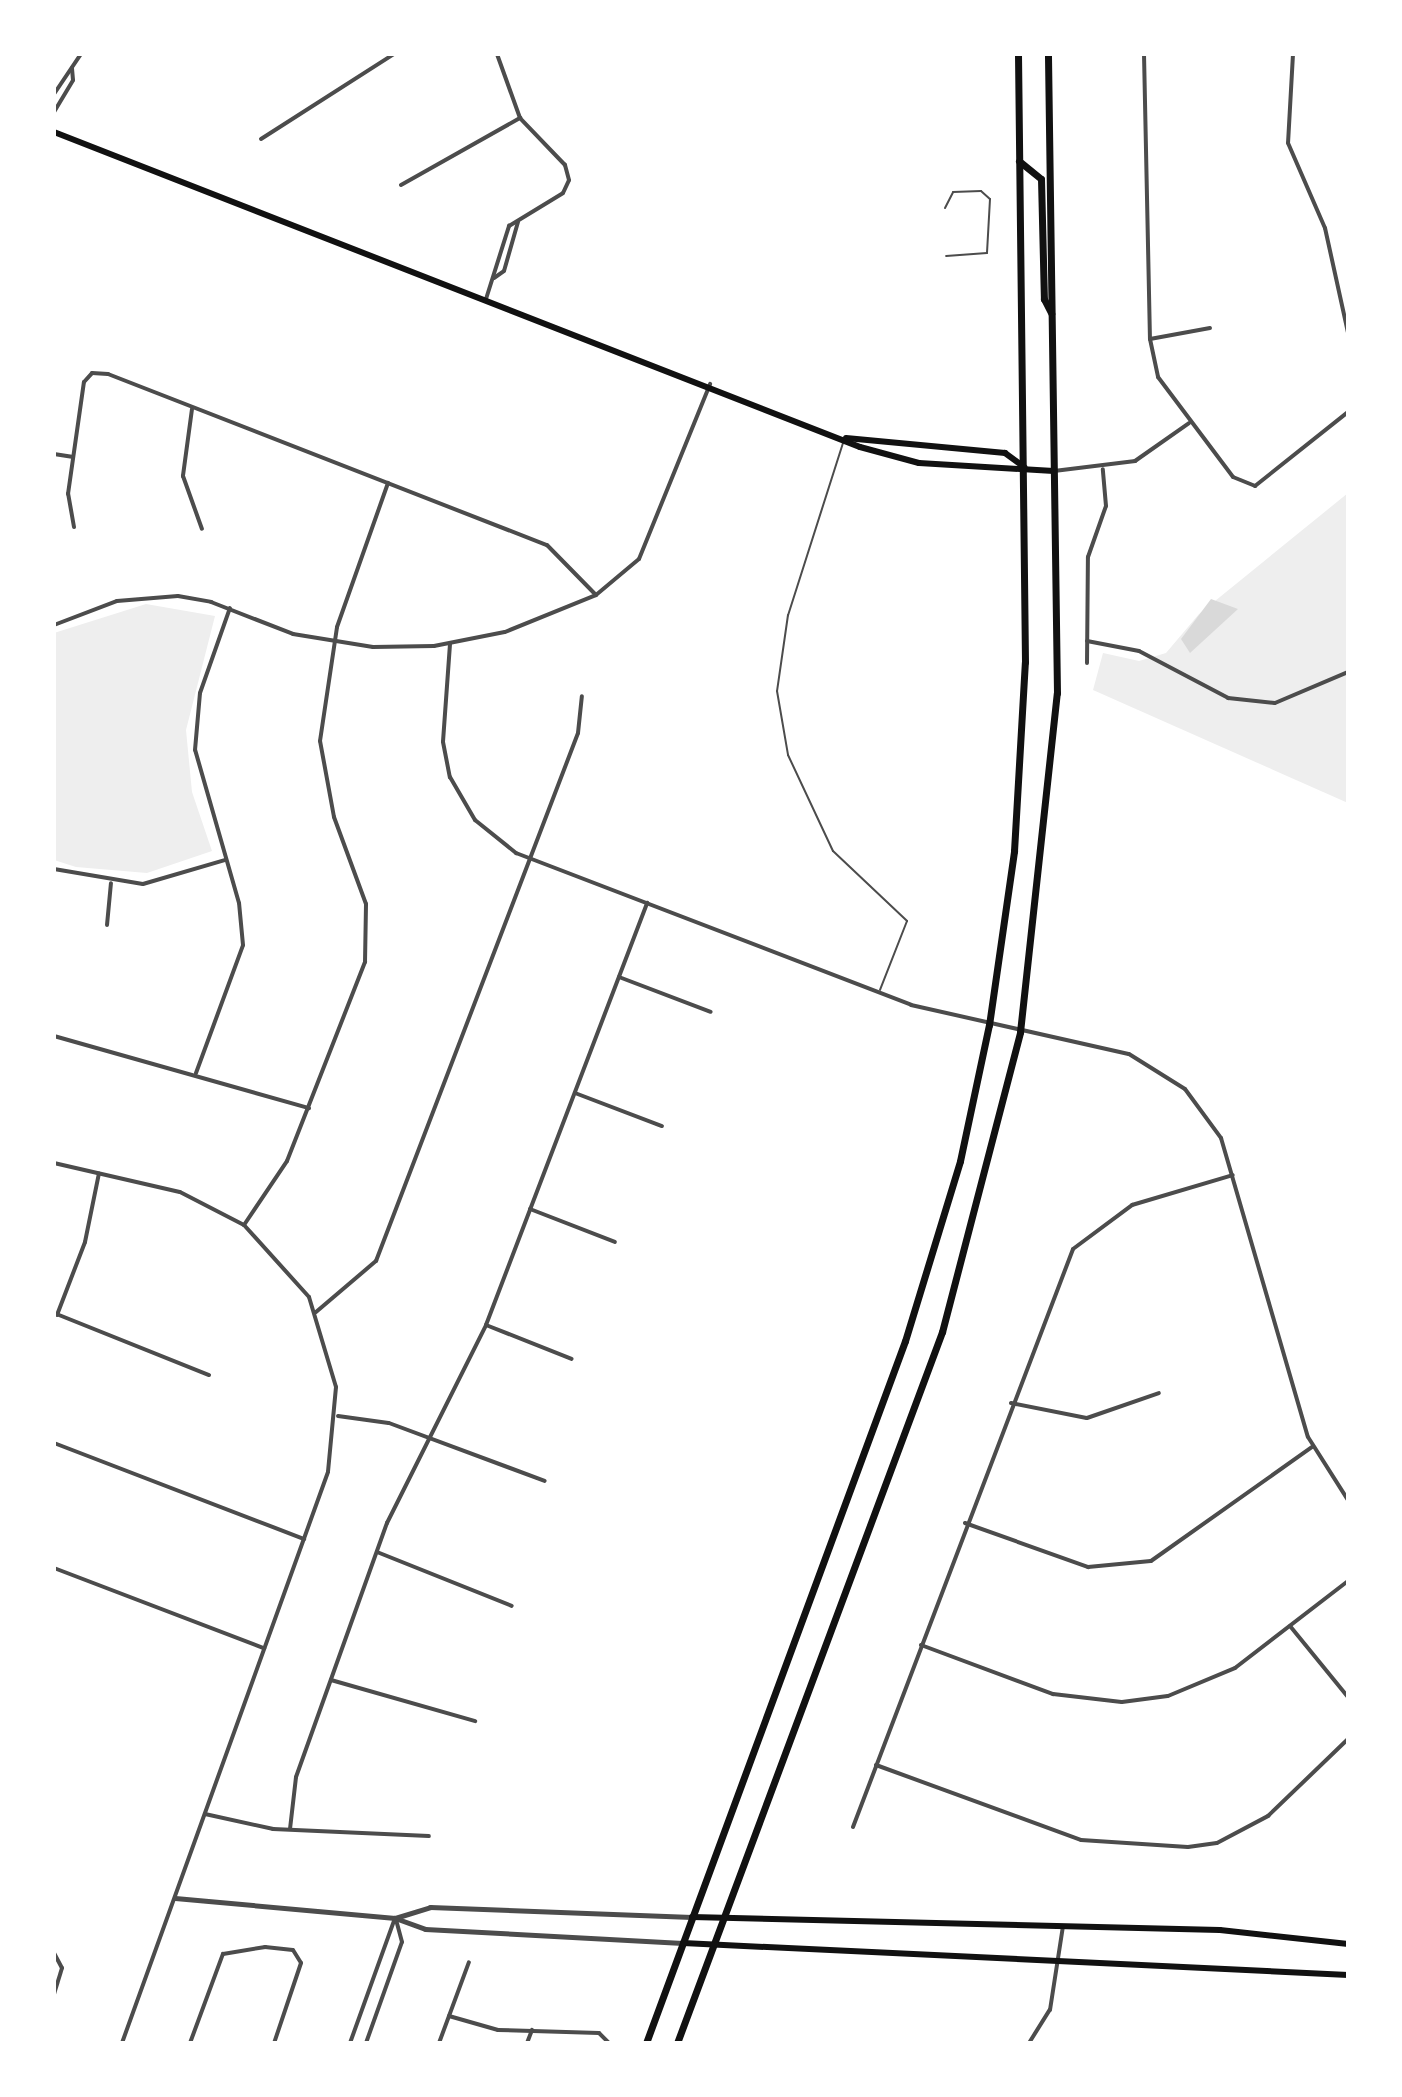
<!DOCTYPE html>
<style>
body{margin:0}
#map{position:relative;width:1402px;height:2097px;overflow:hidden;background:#fff;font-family:"PT Sans Narrow",sans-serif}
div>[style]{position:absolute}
.green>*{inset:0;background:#eee}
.water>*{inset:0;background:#d9d9d9}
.service>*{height:2px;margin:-1px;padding:0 1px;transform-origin:1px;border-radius:1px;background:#4c4c4c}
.minor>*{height:4px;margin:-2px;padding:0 2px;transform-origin:2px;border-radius:2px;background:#4c4c4c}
.tertiary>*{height:5px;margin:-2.5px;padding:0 2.5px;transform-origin:2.5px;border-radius:2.5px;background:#4c4c4c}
.secondary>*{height:6px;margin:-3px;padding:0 3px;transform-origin:3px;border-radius:3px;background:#111}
.primary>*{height:7px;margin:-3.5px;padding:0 3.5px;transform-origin:3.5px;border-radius:3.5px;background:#111}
span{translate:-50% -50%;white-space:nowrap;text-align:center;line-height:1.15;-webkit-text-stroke:6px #fff;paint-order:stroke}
.frame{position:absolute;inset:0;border:56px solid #fff;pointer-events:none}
</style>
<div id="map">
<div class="green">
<div style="clip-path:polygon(1348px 493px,1348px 803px,1093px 690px,1103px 653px,1139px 661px,1166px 653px,1199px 614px)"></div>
<div style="clip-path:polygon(146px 604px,215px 616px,186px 730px,192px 792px,212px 851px,147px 873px,76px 867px,54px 860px,54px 633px)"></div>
</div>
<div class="water">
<div style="clip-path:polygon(1211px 599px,1238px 609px,1190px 653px,1181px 639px)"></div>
</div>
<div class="service">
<div style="left:945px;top:208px;width:18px;rotate:-63deg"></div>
<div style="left:953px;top:192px;width:28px;rotate:-2deg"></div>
<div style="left:981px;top:191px;width:12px;rotate:42deg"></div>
<div style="left:990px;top:199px;width:54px;rotate:93.2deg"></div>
<div style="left:987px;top:253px;width:41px;rotate:175.8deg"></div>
<div style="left:843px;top:443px;width:181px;rotate:107.7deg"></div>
<div style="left:788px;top:615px;width:77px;rotate:98.2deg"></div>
<div style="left:777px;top:691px;width:65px;rotate:80.2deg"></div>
<div style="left:788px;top:755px;width:106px;rotate:64.9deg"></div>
<div style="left:833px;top:851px;width:102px;rotate:43.4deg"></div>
<div style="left:907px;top:921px;width:74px;rotate:111.4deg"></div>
</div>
<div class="minor">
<div style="left:1144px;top:54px;width:285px;rotate:88.8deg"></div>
<div style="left:1150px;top:339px;width:39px;rotate:78deg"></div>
<div style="left:1158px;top:377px;width:125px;rotate:53.1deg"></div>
<div style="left:1233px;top:477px;width:24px;rotate:22deg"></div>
<div style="left:1255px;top:486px;width:119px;rotate:-38.5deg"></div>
<div style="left:1293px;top:54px;width:89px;rotate:93.2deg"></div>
<div style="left:1288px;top:143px;width:93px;rotate:66.5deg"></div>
<div style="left:1325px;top:228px;width:107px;rotate:77.6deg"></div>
<div style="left:54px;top:94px;width:48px;rotate:-56deg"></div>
<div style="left:54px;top:112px;width:37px;rotate:-59deg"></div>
<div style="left:73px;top:80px;width:12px;rotate:-95deg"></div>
<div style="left:261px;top:139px;width:158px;rotate:-32.6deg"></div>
<div style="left:401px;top:185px;width:137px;rotate:-29.4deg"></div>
<div style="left:494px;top:278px;width:12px;rotate:-35deg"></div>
<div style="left:504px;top:271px;width:51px;rotate:-74.1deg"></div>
<div style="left:486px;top:299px;width:77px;rotate:-72.5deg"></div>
<div style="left:509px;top:226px;width:63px;rotate:-31.4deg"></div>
<div style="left:563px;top:193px;width:14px;rotate:-65deg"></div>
<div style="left:569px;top:180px;width:16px;rotate:-105deg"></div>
<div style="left:565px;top:165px;width:65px;rotate:-133.8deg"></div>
<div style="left:520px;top:118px;width:68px;rotate:-109.8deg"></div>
<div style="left:1150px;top:339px;width:61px;rotate:-10.4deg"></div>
<div style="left:192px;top:409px;width:68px;rotate:97.7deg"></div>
<div style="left:183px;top:476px;width:56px;rotate:70.3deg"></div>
<div style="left:54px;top:454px;width:18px;rotate:9deg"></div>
<div style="left:1054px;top:471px;width:82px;rotate:-7deg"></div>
<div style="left:1135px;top:461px;width:66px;rotate:-35.1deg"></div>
<div style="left:74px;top:527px;width:34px;rotate:-100deg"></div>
<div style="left:68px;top:494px;width:113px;rotate:-81.9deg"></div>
<div style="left:84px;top:382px;width:12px;rotate:-48deg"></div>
<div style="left:92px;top:373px;width:16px;rotate:4deg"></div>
<div style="left:108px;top:374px;width:471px;rotate:21.3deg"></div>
<div style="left:547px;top:545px;width:70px;rotate:45.6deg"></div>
<div style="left:54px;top:625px;width:67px;rotate:-20.9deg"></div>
<div style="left:117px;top:601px;width:61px;rotate:-4.7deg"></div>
<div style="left:178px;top:596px;width:34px;rotate:10deg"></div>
<div style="left:211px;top:602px;width:88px;rotate:21.3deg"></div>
<div style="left:293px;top:634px;width:81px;rotate:9.2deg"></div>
<div style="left:373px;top:647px;width:61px;rotate:-0.9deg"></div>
<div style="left:434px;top:646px;width:72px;rotate:-11.2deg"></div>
<div style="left:505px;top:632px;width:98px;rotate:-22.1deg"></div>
<div style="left:596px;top:595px;width:56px;rotate:-39.9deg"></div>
<div style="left:639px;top:559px;width:189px;rotate:-67.9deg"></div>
<div style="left:1087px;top:641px;width:53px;rotate:10.9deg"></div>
<div style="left:1139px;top:651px;width:101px;rotate:27.8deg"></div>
<div style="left:1228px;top:698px;width:47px;rotate:6.1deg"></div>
<div style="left:1275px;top:703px;width:79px;rotate:-23deg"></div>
<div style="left:450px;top:644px;width:98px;rotate:94.1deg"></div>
<div style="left:443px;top:742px;width:36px;rotate:79deg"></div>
<div style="left:450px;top:777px;width:50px;rotate:59.8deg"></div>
<div style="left:475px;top:820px;width:53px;rotate:38.8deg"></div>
<div style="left:516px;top:853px;width:423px;rotate:21deg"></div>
<div style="left:911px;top:1005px;width:223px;rotate:12.7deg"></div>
<div style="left:1129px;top:1054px;width:66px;rotate:32deg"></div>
<div style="left:1185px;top:1089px;width:61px;rotate:53.7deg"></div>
<div style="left:1221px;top:1138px;width:311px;rotate:73.8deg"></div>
<div style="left:1308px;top:1437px;width:75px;rotate:57.6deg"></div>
<div style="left:1087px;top:663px;width:106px;rotate:-89.5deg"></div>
<div style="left:1088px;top:557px;width:54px;rotate:-70.6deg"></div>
<div style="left:1106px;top:506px;width:37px;rotate:-95deg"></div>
<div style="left:54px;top:869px;width:90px;rotate:9.6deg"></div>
<div style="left:143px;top:884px;width:85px;rotate:-16.3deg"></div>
<div style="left:107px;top:925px;width:42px;rotate:-84.6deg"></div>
<div style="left:619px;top:977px;width:98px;rotate:20.8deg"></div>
<div style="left:54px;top:1036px;width:265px;rotate:15.8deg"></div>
<div style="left:196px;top:1073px;width:136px;rotate:-69.8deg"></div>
<div style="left:243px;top:945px;width:42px;rotate:-95.4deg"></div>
<div style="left:239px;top:903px;width:159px;rotate:-106deg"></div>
<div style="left:195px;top:750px;width:57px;rotate:-85deg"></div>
<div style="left:200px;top:693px;width:90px;rotate:-70.6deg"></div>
<div style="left:575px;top:1093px;width:93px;rotate:20.8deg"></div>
<div style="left:54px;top:1163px;width:129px;rotate:13deg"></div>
<div style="left:180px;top:1192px;width:72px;rotate:27.3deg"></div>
<div style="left:244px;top:1225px;width:97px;rotate:47.9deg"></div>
<div style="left:309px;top:1297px;width:94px;rotate:73.3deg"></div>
<div style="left:336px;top:1387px;width:85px;rotate:95.4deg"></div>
<div style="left:328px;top:1472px;width:607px;rotate:109.84deg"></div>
<div style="left:530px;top:1209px;width:91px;rotate:21.2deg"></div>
<div style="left:244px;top:1225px;width:77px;rotate:-56.1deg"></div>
<div style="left:287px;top:1161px;width:214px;rotate:-68.6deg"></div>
<div style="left:365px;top:962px;width:58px;rotate:-89deg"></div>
<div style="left:366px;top:904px;width:93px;rotate:-110.2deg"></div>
<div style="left:334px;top:817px;width:77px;rotate:-100.4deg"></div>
<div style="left:320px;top:741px;width:115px;rotate:-81.5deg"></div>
<div style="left:337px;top:627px;width:153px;rotate:-70.5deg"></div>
<div style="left:316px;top:1312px;width:79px;rotate:-40.4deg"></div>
<div style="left:376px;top:1261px;width:565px;rotate:-69.06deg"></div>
<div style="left:578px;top:733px;width:37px;rotate:-84deg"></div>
<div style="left:54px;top:1313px;width:167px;rotate:21.8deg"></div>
<div style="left:57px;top:1315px;width:78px;rotate:-69deg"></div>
<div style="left:85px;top:1242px;width:70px;rotate:-78.5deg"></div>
<div style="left:486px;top:1325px;width:92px;rotate:21.6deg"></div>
<div style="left:1011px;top:1403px;width:77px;rotate:11.2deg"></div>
<div style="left:1087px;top:1418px;width:76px;rotate:-19.1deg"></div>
<div style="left:338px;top:1416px;width:51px;rotate:7.8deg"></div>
<div style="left:389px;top:1423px;width:166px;rotate:20.4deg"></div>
<div style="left:54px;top:1443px;width:268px;rotate:21deg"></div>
<div style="left:965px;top:1523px;width:131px;rotate:19.7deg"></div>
<div style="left:1088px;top:1567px;width:63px;rotate:-5.4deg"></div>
<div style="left:1151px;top:1561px;width:197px;rotate:-35.3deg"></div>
<div style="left:377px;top:1552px;width:145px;rotate:21.8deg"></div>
<div style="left:54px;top:1568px;width:225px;rotate:20.9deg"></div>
<div style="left:1290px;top:1626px;width:92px;rotate:50.8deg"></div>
<div style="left:921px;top:1645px;width:141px;rotate:20.4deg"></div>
<div style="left:1053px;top:1694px;width:69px;rotate:6.6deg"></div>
<div style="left:1122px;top:1702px;width:46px;rotate:-7.4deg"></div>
<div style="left:1168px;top:1696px;width:73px;rotate:-22.7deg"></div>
<div style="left:1235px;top:1668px;width:143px;rotate:-37.6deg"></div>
<div style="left:331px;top:1680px;width:150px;rotate:15.9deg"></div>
<div style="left:876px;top:1765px;width:218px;rotate:20.1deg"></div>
<div style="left:1081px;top:1840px;width:107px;rotate:3.7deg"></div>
<div style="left:1188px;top:1847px;width:29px;rotate:-8deg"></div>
<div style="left:1217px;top:1843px;width:58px;rotate:-27.9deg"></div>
<div style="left:1268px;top:1816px;width:111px;rotate:-43.9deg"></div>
<div style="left:205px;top:1814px;width:70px;rotate:12.4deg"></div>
<div style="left:273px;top:1829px;width:156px;rotate:2.6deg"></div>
<div style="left:853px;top:1827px;width:618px;rotate:-69.16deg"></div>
<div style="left:1073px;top:1249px;width:74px;rotate:-36.7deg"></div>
<div style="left:1132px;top:1205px;width:105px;rotate:-16.5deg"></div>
<div style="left:290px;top:1829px;width:52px;rotate:-83.4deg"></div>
<div style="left:296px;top:1777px;width:270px;rotate:-70.3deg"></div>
<div style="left:387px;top:1523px;width:221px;rotate:-63.4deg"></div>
<div style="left:486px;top:1325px;width:452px;rotate:-69.1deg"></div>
<div style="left:54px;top:1953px;width:17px;rotate:62deg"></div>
<div style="left:62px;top:1968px;width:28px;rotate:107deg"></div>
<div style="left:449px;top:2016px;width:51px;rotate:15.9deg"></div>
<div style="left:498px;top:2030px;width:101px;rotate:1.7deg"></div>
<div style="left:599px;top:2033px;width:14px;rotate:45deg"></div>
<div style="left:190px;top:2043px;width:95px;rotate:-69.7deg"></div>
<div style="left:223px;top:1954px;width:43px;rotate:-9.5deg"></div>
<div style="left:265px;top:1947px;width:28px;rotate:6deg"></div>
<div style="left:293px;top:1950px;width:15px;rotate:58deg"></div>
<div style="left:301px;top:1963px;width:84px;rotate:108.6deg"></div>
<div style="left:350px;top:2043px;width:133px;rotate:-70.2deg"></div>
<div style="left:366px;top:2043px;width:107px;rotate:-70.4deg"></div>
<div style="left:402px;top:1942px;width:23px;rotate:-105deg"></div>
<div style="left:439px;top:2043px;width:86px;rotate:-69.7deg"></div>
<div style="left:527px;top:2043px;width:14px;rotate:-69deg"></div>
<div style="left:1029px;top:2043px;width:39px;rotate:-58deg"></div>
<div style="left:1050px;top:2010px;width:85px;rotate:-81.2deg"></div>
</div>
<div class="tertiary">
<div style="left:175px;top:1898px;width:221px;rotate:5.2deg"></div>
<div style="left:395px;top:1918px;width:32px;rotate:20deg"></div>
<div style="left:425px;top:1929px;width:258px;rotate:3.1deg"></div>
<div style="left:395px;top:1918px;width:37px;rotate:-17deg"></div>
<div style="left:430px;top:1907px;width:262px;rotate:2.2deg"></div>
</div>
<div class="secondary">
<div style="left:54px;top:132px;width:865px;rotate:21.35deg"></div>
<div style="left:860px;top:447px;width:61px;rotate:15.2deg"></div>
<div style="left:919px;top:463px;width:135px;rotate:3.4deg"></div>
<div style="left:846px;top:438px;width:160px;rotate:5.4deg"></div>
<div style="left:1005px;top:453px;width:24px;rotate:36deg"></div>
<div style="left:692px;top:1917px;width:528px;rotate:1.41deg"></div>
<div style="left:1220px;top:1930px;width:129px;rotate:6.2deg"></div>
<div style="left:683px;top:1943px;width:666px;rotate:2.75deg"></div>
</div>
<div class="primary">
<div style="left:1019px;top:161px;width:28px;rotate:39deg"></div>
<div style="left:1041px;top:179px;width:120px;rotate:88.6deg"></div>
<div style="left:1044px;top:299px;width:16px;rotate:63deg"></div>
<div style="left:646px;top:2043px;width:748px;rotate:-69.75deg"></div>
<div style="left:905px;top:1341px;width:188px;rotate:-73deg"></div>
<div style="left:960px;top:1161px;width:139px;rotate:-78deg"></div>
<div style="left:989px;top:1025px;width:176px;rotate:-81.8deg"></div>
<div style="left:1014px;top:851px;width:189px;rotate:-86.7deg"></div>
<div style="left:1025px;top:662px;width:608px;rotate:-90.66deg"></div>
<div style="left:677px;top:2043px;width:759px;rotate:-69.56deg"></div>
<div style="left:942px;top:1332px;width:310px;rotate:-75.4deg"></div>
<div style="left:1020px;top:1032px;width:341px;rotate:-83.8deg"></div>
<div style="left:1057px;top:693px;width:639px;rotate:-90.81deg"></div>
</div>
<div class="frame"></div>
</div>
